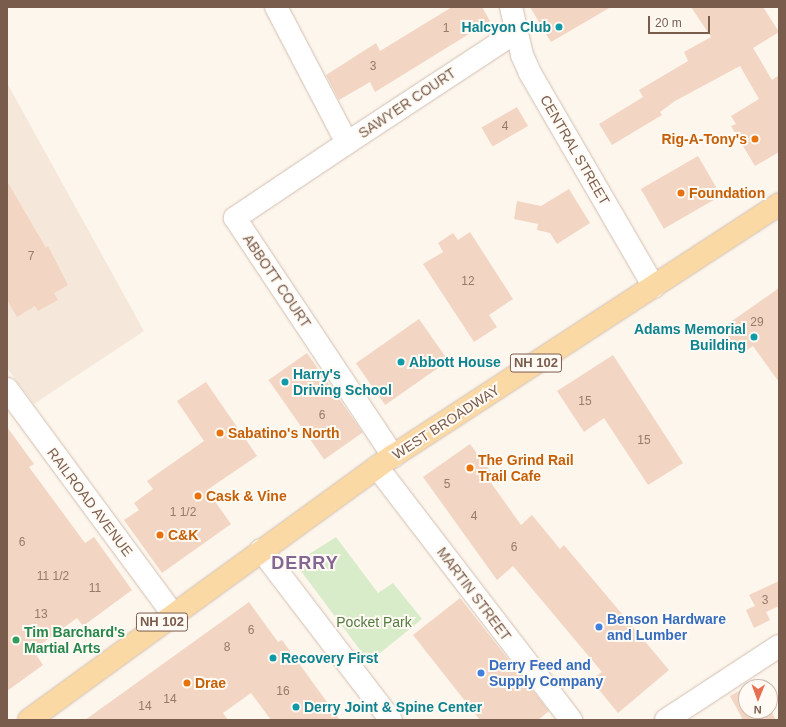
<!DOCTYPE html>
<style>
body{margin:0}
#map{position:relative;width:786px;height:727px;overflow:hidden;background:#fdf6ec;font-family:Arial,sans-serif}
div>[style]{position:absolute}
.residential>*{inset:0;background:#f5e8da}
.green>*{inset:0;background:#d8ecc9}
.building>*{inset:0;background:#f3d5c3;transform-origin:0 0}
.roads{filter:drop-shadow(0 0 1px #d1beb0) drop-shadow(0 0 1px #d1beb0)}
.street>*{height:22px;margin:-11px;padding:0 11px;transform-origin:11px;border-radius:11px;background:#fff}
.primary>*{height:22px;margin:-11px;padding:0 11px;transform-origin:11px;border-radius:11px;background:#fbd9a5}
.dots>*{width:11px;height:11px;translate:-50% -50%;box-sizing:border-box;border:2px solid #fffaf3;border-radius:50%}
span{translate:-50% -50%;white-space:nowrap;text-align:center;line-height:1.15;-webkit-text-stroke:4px #fffaf3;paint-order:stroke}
.number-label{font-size:12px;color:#987a6a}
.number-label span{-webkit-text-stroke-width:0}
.shield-label span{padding:1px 3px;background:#fffaf3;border:1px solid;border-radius:3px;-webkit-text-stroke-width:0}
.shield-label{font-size:13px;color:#7a5c4d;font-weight:700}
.culture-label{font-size:14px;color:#0d838f;font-weight:700}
.right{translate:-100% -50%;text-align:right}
.left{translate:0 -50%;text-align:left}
.street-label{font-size:14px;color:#7a5c4d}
.food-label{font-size:14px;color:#c56008;font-weight:700}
.shop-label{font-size:14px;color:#366cbe;font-weight:700}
.park-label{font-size:14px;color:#537a41}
.leisure-label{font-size:14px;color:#27864d;font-weight:700}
.district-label{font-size:18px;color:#846695;font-weight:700;letter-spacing:1px}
.frame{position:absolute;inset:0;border:8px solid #7a5c4d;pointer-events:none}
.north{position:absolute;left:738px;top:679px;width:40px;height:40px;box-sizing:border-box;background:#fffaf3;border:1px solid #cabbb1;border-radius:50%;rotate:181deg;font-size:11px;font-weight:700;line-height:16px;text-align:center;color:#7a5c4d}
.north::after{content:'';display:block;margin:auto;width:14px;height:18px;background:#e76f51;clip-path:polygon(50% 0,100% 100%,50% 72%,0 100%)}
.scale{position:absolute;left:648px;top:16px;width:62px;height:18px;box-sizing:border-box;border:2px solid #7a5c4d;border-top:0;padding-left:5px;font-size:12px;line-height:14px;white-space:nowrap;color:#7a5c4d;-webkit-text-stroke:3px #fffaf3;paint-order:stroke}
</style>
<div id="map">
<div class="residential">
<div style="clip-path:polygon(7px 83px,144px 331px,34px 404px,7px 368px)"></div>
</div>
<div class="green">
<div style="clip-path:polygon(336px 537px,378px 593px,393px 583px,422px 619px,369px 662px,295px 563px)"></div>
</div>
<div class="building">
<div style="clip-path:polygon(452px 7px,482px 7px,490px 21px,375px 92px,370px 82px,339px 100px,326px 75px,376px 43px,380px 51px)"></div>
<div style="clip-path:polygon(530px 7px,611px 7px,551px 42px)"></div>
<div style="clip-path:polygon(691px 7px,763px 7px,779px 32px,753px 48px,772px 80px,779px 75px,779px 152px,755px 166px,731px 126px,736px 124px,731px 116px,759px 99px,740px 66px,675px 101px,660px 112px,662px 115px,612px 145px,599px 124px,643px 97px,639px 90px,688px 61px,684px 52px,711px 37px)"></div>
<div style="left:517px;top:107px;width:22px;height:41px;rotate:60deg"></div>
<div style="left:698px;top:156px;width:46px;height:66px;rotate:60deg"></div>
<div style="clip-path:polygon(7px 181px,46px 248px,48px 246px,68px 285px,54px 293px,58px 300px,38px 311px,35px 306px,17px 317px,7px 300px)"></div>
<div style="clip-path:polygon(569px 189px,590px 223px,557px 244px,550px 233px,537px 230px,538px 224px,514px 219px,517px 201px,541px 206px)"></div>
<div style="clip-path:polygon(470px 232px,513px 299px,489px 315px,497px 327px,474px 342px,423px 264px,443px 252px,438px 243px,453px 233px,458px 240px)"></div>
<div style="clip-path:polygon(779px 288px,779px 382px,753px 346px,741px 354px,722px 328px)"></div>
<div style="left:419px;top:319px;width:51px;height:77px;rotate:55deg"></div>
<div style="left:307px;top:353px;width:97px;height:47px;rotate:55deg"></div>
<div style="clip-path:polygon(613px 355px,683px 463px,648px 485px,604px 418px,584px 432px,557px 391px)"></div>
<div style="clip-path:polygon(206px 382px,257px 456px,207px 490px,231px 524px,162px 573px,124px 520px,139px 510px,134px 503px,153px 489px,147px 481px,204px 441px,177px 401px)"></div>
<div style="clip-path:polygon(7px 427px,34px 464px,29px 467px,85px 543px,94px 537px,132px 590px,83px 626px,77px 618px,33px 650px,43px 665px,7px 691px)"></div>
<div style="clip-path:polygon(470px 444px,494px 476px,489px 480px,521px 525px,532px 515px,560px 549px,564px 545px,669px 670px,618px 713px,591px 680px,602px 672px,513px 566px,497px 580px,423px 477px)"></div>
<div style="clip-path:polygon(779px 581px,779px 606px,766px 612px,770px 620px,754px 628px,746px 610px,755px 606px,749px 595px)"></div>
<div style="clip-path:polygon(460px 598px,549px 711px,538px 720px,480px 720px,413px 635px)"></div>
<div style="clip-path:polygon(249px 602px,278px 642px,282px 640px,340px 720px,271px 720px,251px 693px,223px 713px,228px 720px,85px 720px)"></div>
<div style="clip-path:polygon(746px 687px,746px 711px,770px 709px,776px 720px,743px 720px,730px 696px)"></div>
</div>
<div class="roads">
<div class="street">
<div style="left:276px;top:7px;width:153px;rotate:62.4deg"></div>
<div style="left:347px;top:143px;width:202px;rotate:-33.3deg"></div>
<div style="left:511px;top:7px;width:49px;rotate:77.1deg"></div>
<div style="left:522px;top:55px;width:20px;rotate:66deg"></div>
<div style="left:530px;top:73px;width:247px;rotate:59.9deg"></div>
<div style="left:347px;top:143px;width:135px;rotate:146.2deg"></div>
<div style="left:235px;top:218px;width:286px;rotate:56.4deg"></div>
<div style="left:7px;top:389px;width:280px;rotate:53.6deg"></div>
<div style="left:377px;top:467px;width:319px;rotate:52.5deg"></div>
<div style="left:261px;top:550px;width:214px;rotate:52.6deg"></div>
<div style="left:666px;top:720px;width:135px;rotate:-33.2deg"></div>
</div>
<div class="primary">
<div style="left:29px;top:720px;width:450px;rotate:-36deg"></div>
<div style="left:393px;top:456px;width:461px;rotate:-33.1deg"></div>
</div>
</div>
<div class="dots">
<div style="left:559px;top:27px;background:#0f9aa8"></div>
<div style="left:755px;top:139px;background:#e8710a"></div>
<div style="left:681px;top:193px;background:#e8710a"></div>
<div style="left:754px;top:337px;background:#0f9aa8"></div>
<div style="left:401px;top:362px;background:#0f9aa8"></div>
<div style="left:285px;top:382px;background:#0f9aa8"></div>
<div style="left:220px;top:433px;background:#e8710a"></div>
<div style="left:470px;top:468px;background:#e8710a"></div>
<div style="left:198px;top:496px;background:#e8710a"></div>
<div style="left:160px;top:535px;background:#e8710a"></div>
<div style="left:599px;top:627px;background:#3f7fe0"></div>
<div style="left:16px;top:640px;background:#2e9e5b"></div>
<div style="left:273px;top:658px;background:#0f9aa8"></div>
<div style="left:481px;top:673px;background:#3f7fe0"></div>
<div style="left:187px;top:683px;background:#e8710a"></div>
<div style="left:296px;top:707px;background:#0f9aa8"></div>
</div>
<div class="number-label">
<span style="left:446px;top:29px">1</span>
<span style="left:373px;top:67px">3</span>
<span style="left:505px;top:127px">4</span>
<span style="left:31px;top:257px">7</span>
<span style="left:468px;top:282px">12</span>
<span style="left:757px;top:323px">29</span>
<span style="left:585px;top:402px">15</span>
<span style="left:322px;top:416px">6</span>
<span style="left:644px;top:441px">15</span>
<span style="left:447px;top:485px">5</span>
<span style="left:183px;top:513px">1 1/2</span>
<span style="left:474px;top:517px">4</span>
<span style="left:22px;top:543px">6</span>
<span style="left:514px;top:548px">6</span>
<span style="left:53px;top:577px">11 1/2</span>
<span style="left:95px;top:589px">11</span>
<span style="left:765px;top:601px">3</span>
<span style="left:41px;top:615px">13</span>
<span style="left:251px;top:631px">6</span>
<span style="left:227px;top:648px">8</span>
<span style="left:283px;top:692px">16</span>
<span style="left:170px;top:700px">14</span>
<span style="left:145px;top:707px">14</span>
</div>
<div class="shield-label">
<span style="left:536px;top:363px">NH 102</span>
<span style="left:162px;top:622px">NH 102</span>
</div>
<div class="culture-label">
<span class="right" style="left:551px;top:27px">Halcyon Club</span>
<span class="right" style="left:746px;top:337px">Adams Memorial<br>Building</span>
<span class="left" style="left:409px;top:362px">Abbott House</span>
<span class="left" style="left:293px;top:382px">Harry's<br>Driving School</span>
<span class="left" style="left:281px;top:658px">Recovery First</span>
<span class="left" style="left:304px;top:707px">Derry Joint &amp; Spine Center</span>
</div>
<div class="street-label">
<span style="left:407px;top:103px;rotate:-34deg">SAWYER COURT</span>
<span style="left:575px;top:150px;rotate:60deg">CENTRAL STREET</span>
<span style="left:277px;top:281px;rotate:56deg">ABBOTT COURT</span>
<span style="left:446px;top:422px;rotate:-33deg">WEST BROADWAY</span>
<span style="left:90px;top:502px;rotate:53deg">RAILROAD AVENUE</span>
<span style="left:474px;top:594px;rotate:53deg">MARTIN STREET</span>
</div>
<div class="food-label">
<span class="right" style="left:747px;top:139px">Rig-A-Tony's</span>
<span class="left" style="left:689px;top:193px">Foundation</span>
<span class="left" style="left:228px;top:433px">Sabatino's North</span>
<span class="left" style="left:478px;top:468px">The Grind Rail<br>Trail Cafe</span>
<span class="left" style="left:206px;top:496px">Cask &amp; Vine</span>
<span class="left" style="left:168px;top:535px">C&amp;K</span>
<span class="left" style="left:195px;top:683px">Drae</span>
</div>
<div class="shop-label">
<span class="left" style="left:607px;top:627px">Benson Hardware<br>and Lumber</span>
<span class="left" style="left:489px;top:673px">Derry Feed and<br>Supply Company</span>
</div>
<div class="park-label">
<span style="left:374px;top:622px">Pocket Park</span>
</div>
<div class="leisure-label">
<span class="left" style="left:24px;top:640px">Tim Barchard's<br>Martial Arts</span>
</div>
<div class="district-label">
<span style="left:305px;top:563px">DERRY</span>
</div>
<div class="frame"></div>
<div class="north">N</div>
<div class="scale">20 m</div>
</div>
